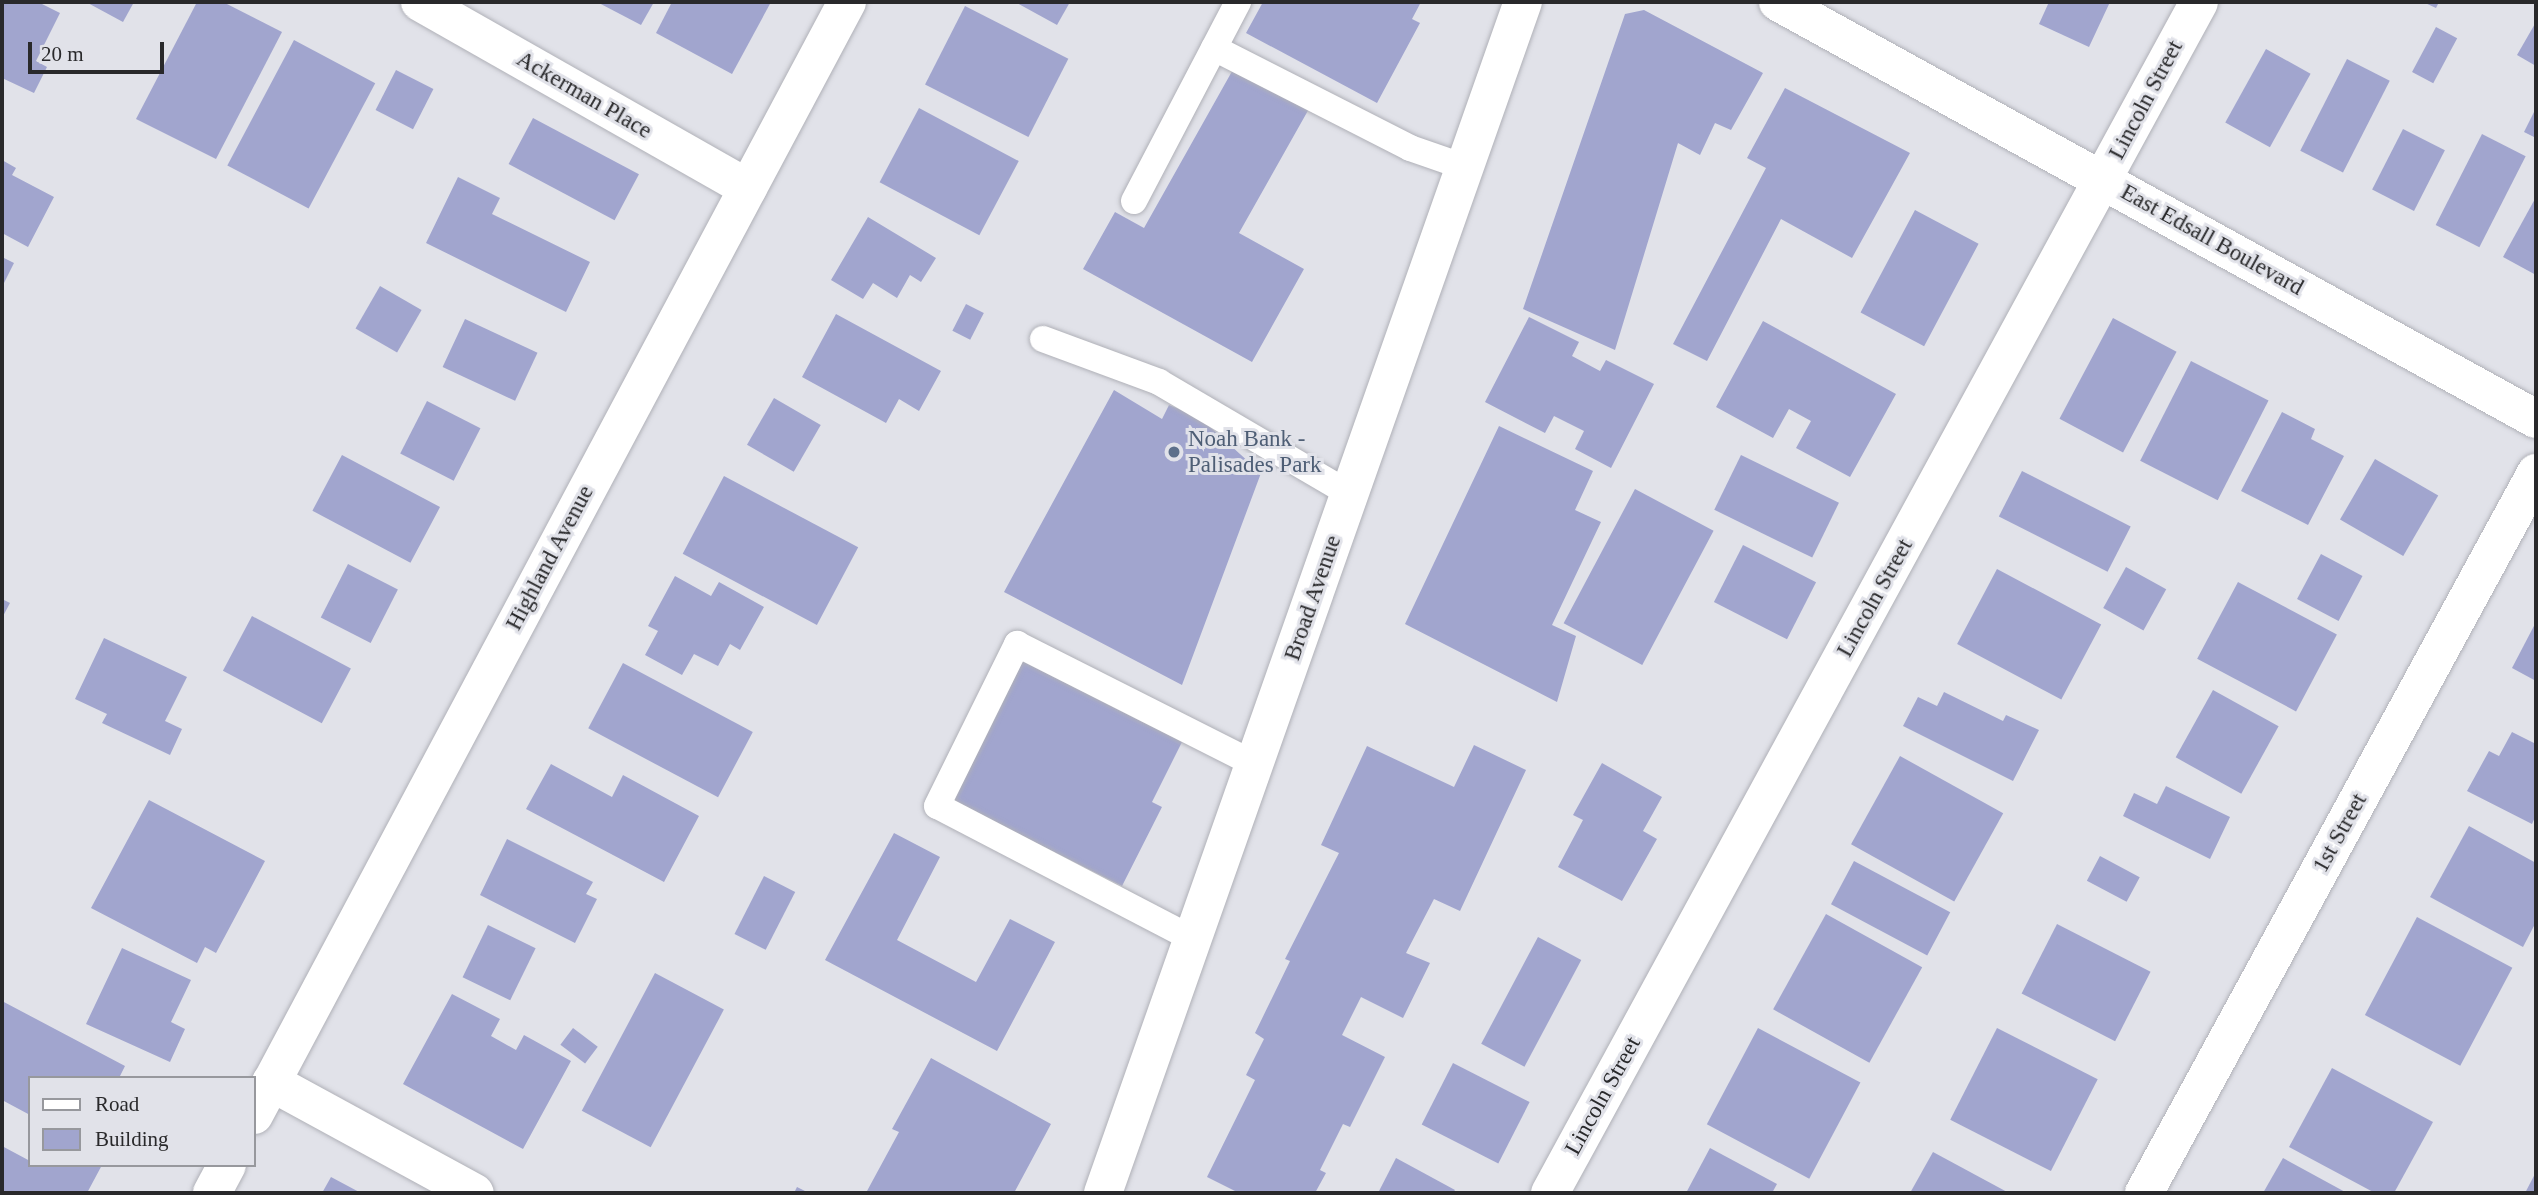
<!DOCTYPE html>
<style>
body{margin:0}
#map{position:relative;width:2538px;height:1195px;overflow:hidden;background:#e1e2e9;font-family:"Times New Roman",serif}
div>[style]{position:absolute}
.building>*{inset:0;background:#a1a5ce;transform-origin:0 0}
.roads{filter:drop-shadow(0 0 2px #b0b1b8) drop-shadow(0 0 2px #b0b1b8)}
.service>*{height:26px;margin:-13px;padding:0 13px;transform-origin:13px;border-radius:13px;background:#fff}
.minor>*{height:38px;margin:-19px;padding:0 19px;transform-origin:19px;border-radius:19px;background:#fff}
.secondary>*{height:38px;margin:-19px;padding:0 19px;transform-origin:19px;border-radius:19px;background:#fff}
.dots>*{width:19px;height:19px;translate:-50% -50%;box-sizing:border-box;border:4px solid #e1e2e9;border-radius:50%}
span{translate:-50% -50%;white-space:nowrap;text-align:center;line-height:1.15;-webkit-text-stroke:6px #e1e2e9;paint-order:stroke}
.street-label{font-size:23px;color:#29292b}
.service-label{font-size:23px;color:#4e5e75}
.left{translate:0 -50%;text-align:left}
.frame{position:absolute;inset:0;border:4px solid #29292b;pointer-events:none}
.legend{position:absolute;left:28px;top:1076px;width:228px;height:91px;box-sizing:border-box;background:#e1e2e9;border:2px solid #97989d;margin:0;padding:9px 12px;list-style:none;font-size:21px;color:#29292b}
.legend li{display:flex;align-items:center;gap:14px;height:35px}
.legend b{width:35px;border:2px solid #97989d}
.scale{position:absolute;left:28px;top:42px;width:136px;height:32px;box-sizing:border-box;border:4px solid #29292b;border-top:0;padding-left:9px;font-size:21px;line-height:24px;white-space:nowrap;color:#29292b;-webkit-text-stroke:5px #e1e2e9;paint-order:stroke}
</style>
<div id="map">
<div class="building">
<div style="clip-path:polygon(2px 2px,38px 2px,60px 13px,36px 61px,47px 67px,34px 93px,2px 78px)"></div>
<div style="clip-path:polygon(86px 2px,134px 2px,123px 22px)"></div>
<div style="clip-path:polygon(197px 2px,223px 2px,282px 32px,216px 159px,136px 119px)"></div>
<div style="clip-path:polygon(597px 2px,654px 2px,641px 25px)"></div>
<div style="clip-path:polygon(672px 2px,771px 2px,732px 74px,656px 33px)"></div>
<div style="clip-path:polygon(1015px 2px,1070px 2px,1057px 25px)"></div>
<div style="clip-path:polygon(1263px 2px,1421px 2px,1412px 19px,1420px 23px,1377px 103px,1246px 33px)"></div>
<div style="clip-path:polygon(2049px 2px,2110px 2px,2089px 47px,2039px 24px)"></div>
<div style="clip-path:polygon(2423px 2px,2439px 2px,2436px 8px)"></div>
<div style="left:965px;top:6px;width:116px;height:88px;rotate:27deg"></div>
<div style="clip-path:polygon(1644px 10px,1763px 73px,1731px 130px,1715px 123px,1700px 155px,1678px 143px,1615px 350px,1523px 309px,1625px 14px)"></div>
<div style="clip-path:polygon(2536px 22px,2536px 66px,2517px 55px)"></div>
<div style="left:2436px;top:27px;width:24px;height:51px;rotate:28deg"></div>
<div style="left:294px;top:40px;width:92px;height:142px;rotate:28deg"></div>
<div style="left:2266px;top:49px;width:51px;height:84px;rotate:29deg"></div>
<div style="left:2347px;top:59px;width:48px;height:103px;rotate:27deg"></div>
<div style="clip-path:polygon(1235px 66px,1310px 107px,1239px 233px,1304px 269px,1252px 362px,1083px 269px,1115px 212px,1144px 228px)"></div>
<div style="left:396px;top:70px;width:42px;height:45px;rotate:27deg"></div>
<div style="clip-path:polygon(1785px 88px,1910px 153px,1852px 258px,1781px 219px,1707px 361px,1673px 344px,1766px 168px,1747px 158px)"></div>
<div style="left:919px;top:108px;width:113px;height:84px;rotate:28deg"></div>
<div style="clip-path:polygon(2536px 108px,2536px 138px,2524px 132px)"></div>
<div style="left:533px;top:118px;width:120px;height:52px;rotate:28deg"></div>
<div style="left:2403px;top:129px;width:47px;height:68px;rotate:27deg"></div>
<div style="left:2482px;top:134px;width:49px;height:102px;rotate:27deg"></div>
<div style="clip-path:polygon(2px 160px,16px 168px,12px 175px,54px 197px,28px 247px,2px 233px)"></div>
<div style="clip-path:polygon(458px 177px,500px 198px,492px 214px,590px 262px,566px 312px,426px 243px)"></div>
<div style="clip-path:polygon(2536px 197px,2536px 275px,2503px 257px)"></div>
<div style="left:1915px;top:210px;width:72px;height:116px;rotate:28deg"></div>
<div style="clip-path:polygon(868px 217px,936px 258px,921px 282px,910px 275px,897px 298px,873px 283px,863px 299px,831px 280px)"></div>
<div style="clip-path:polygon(2px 257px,14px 263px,2px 287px)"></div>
<div style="left:380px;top:286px;width:48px;height:49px;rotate:30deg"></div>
<div style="left:966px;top:304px;width:20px;height:30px;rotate:27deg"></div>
<div style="clip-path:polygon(836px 314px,941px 371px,919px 411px,899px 399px,886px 423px,802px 377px)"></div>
<div style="clip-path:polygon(1529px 317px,1579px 342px,1572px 356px,1600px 371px,1606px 360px,1654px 384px,1611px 468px,1575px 449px,1584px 431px,1554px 416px,1545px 433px,1485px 402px)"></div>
<div style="left:2113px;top:318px;width:72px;height:114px;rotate:28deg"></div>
<div style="left:465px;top:319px;width:80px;height:53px;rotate:25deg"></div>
<div style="clip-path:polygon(1763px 321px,1896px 394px,1850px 477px,1796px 448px,1811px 421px,1789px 409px,1773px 438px,1716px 407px)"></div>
<div style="left:2191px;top:361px;width:87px;height:112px;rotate:27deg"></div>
<div style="clip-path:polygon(1114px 390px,1162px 419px,1169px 405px,1199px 417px,1261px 473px,1182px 685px,1004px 592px)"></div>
<div style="left:774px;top:398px;width:54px;height:54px;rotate:30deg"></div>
<div style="left:427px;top:401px;width:60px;height:59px;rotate:27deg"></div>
<div style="clip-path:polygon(2282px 412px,2315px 429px,2311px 439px,2344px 456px,2308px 525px,2241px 491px)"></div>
<div style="clip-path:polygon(1499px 426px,1593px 471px,1575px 510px,1601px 522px,1552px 625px,1576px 636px,1557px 702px,1405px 624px)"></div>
<div style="left:342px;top:455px;width:111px;height:63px;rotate:28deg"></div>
<div style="left:1741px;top:455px;width:109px;height:61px;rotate:26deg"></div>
<div style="left:2375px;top:459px;width:73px;height:70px;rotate:30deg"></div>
<div style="left:2022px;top:471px;width:122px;height:51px;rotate:27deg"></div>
<div style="left:724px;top:476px;width:152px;height:88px;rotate:28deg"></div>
<div style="left:1635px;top:489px;width:89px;height:152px;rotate:28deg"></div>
<div style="left:1743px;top:545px;width:82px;height:64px;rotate:27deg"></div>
<div style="left:2321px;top:554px;width:47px;height:51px;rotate:28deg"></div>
<div style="left:348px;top:564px;width:56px;height:60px;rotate:27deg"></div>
<div style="left:2126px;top:567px;width:46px;height:47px;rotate:29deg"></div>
<div style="left:1997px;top:569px;width:118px;height:85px;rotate:28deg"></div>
<div style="clip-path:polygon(675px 576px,711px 596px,719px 582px,764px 607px,740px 650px,730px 644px,718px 666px,694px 654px,682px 675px,645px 655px,658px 631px,648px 626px)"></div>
<div style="left:2238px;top:582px;width:112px;height:87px;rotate:28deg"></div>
<div style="clip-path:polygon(2px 599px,10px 603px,2px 618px)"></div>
<div style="left:252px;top:616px;width:112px;height:62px;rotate:28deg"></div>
<div style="clip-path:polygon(2536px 622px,2536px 681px,2512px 668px)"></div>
<div style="clip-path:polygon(104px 638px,187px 677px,165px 721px,182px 729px,170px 755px,102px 723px,107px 714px,75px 699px)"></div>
<div style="clip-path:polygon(1020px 660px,1182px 742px,1152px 802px,1162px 807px,1122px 886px,949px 799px)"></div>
<div style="left:623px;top:663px;width:147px;height:74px;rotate:28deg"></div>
<div style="left:2213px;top:690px;width:75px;height:77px;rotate:29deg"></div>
<div style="clip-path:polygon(1944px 692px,2003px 721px,2006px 715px,2039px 730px,2013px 781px,1903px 726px,1918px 697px,1937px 706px)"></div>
<div style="clip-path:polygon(2512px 732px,2536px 744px,2536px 815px,2532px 824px,2467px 791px,2489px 751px,2499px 756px)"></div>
<div style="clip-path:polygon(1474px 745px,1526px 770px,1460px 911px,1434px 899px,1406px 953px,1430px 963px,1403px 1018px,1361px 997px,1342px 1035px,1385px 1057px,1350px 1127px,1343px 1124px,1320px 1170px,1326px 1173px,1315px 1193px,1239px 1193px,1207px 1177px,1255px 1080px,1246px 1075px,1264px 1039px,1255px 1033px,1290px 961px,1285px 959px,1339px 853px,1321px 845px,1367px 746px,1454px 787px)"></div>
<div style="left:1900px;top:756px;width:118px;height:101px;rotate:29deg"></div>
<div style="clip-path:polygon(1602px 763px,1662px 797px,1643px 831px,1657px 839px,1622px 901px,1558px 867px,1583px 820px,1573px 815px)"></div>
<div style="clip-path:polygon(551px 764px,612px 797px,623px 775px,699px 816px,664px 882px,526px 809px)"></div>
<div style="clip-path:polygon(2166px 786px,2230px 817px,2210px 859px,2123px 816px,2134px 793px,2157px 804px)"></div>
<div style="clip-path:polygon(149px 800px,265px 861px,216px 953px,205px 947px,197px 963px,91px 908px)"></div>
<div style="clip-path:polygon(2469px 826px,2536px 863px,2536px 922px,2523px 947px,2430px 897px)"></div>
<div style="clip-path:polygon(894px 833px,940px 857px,897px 940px,976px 982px,1010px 919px,1055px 942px,997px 1051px,825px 960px)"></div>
<div style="clip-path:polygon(507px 839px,593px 882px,586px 894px,597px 899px,575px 943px,480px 895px)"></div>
<div style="left:2100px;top:856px;width:45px;height:28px;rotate:28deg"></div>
<div style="left:1854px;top:861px;width:109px;height:49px;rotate:28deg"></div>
<div style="left:764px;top:876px;width:35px;height:65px;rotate:27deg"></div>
<div style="left:1826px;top:914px;width:110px;height:109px;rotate:29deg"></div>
<div style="left:2417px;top:917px;width:108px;height:111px;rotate:28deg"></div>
<div style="left:2057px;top:924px;width:105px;height:78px;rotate:27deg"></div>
<div style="left:488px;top:925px;width:53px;height:58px;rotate:26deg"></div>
<div style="left:1538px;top:937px;width:49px;height:121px;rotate:28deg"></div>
<div style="clip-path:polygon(122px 948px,191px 980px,171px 1022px,185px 1029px,170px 1062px,86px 1024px)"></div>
<div style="left:655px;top:973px;width:78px;height:156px;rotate:28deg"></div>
<div style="clip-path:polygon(452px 994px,500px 1019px,491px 1036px,516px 1050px,524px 1035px,571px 1061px,523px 1149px,403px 1084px)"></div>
<div style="clip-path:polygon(2px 1001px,125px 1066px,119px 1078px,30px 1078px,30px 1115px,2px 1100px)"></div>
<div style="left:573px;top:1028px;width:31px;height:21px;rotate:37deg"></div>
<div style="left:1758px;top:1028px;width:116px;height:109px;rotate:28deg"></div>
<div style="left:1997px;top:1028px;width:113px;height:103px;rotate:27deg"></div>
<div style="clip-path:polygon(931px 1058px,1051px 1124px,1014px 1193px,867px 1191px,899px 1132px,892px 1129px)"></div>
<div style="left:1453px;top:1063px;width:86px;height:69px;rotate:27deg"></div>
<div style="clip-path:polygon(2332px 1068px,2433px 1122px,2394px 1193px,2375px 1193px,2289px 1147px)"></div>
<div style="clip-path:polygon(2px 1146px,30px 1161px,30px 1165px,102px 1165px,87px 1193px,2px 1193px)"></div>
<div style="clip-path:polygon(1710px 1148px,1777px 1184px,1772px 1193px,1686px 1193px)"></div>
<div style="clip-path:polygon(1933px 1152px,2009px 1193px,1910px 1193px)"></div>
<div style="clip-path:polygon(1396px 1158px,1455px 1190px,1453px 1193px,1378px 1193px)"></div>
<div style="clip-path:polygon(2283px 1158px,2347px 1193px,2263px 1193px)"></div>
<div style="clip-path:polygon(2536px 1172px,2536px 1193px,2525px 1193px)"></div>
<div style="clip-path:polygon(331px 1177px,361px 1193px,322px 1193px)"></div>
<div style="clip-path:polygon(797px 1187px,809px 1193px,794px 1193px)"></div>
</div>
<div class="roads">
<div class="service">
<div style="left:1214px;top:48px;width:220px;rotate:27deg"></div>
<div style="left:1410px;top:148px;width:58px;rotate:19.1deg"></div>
<div style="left:1134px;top:201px;width:225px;rotate:-62.4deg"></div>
<div style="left:1043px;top:339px;width:124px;rotate:20.3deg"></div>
<div style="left:1159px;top:382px;width:221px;rotate:30.4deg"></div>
<div style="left:1193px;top:939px;width:288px;rotate:-152.5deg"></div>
<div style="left:937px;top:806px;width:181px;rotate:-63.7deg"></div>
<div style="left:1017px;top:644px;width:267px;rotate:26.8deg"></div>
</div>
<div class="minor">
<div style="left:420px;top:2px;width:377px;rotate:29.6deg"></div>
<div style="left:1778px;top:2px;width:865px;rotate:28.82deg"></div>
<div style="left:271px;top:1082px;width:232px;rotate:28.6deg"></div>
<div style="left:254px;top:1115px;width:1261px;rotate:-61.95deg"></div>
<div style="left:212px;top:1193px;width:32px;rotate:-62deg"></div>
<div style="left:1550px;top:1193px;width:1356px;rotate:-61.41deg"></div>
<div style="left:2144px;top:1193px;width:820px;rotate:-61.43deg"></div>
</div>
<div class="secondary">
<div style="left:1103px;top:1193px;width:1263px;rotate:-70.58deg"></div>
</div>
</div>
<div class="dots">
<div style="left:1174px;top:452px;background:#5c6f8a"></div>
</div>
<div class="street-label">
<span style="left:584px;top:95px;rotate:30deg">Ackerman Place</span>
<span style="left:2146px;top:100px;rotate:-62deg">Lincoln Street</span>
<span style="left:2212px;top:240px;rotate:29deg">East Edsall Boulevard</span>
<span style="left:550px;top:558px;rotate:-62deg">Highland Avenue</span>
<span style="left:1313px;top:598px;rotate:-71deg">Broad Avenue</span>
<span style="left:1875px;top:598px;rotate:-61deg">Lincoln Street</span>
<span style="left:2340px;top:833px;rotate:-61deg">1st Street</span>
<span style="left:1603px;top:1096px;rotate:-61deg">Lincoln Street</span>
</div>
<div class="service-label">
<span class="left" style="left:1188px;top:452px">Noah Bank -<br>Palisades Park</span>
</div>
<div class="frame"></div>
<ul class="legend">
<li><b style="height:9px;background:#fff"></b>Road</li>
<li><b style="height:19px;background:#a1a5ce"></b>Building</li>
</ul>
<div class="scale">20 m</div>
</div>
